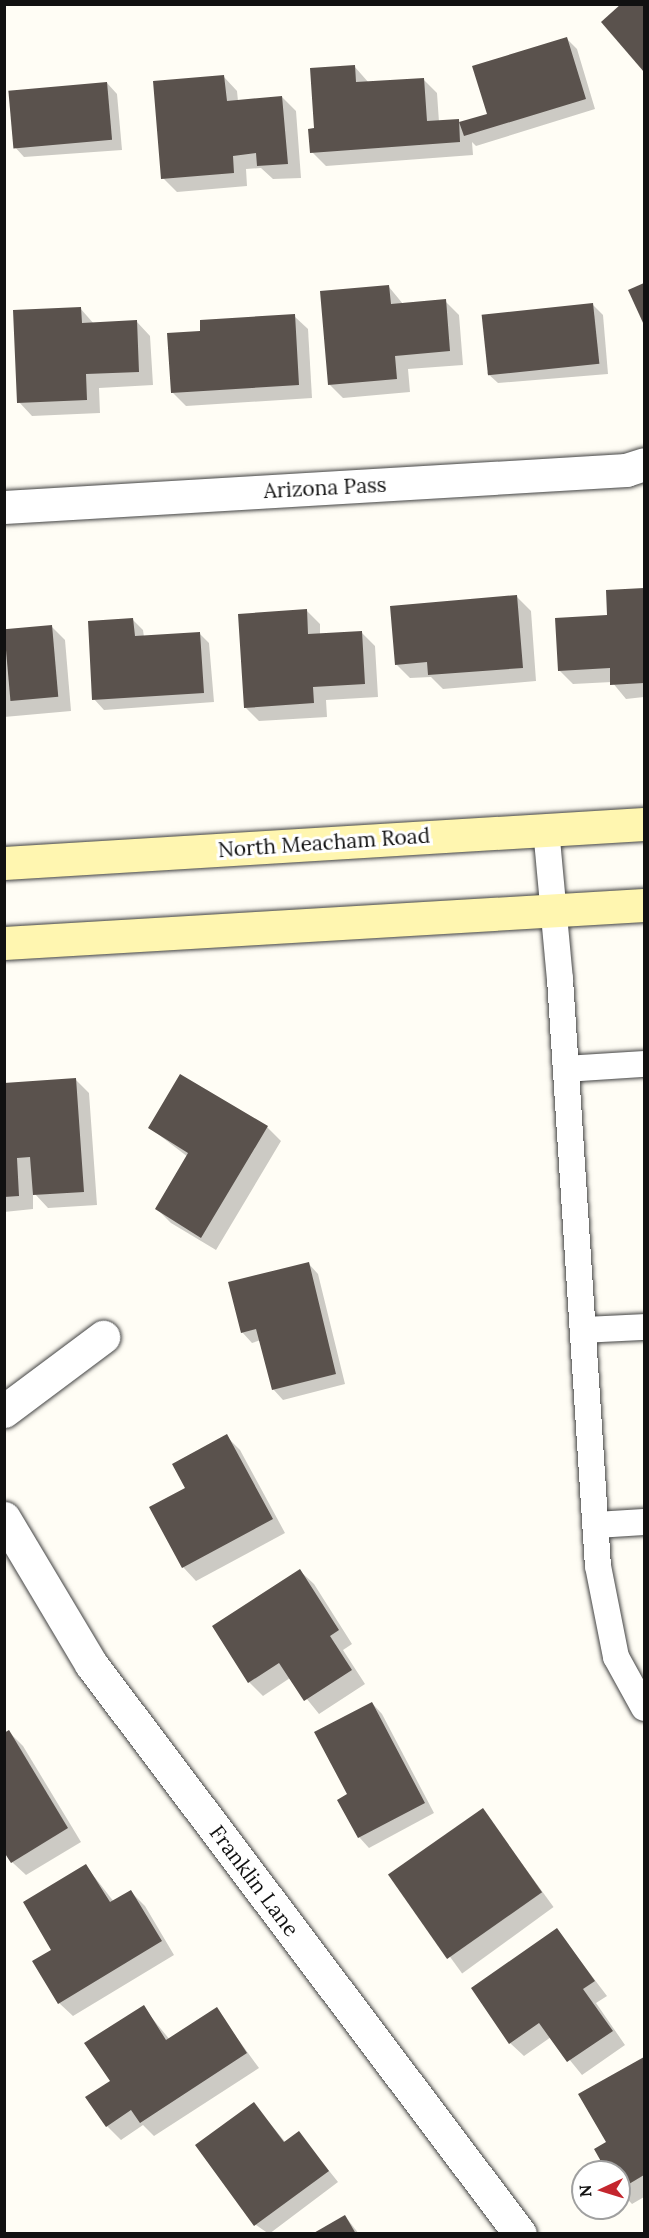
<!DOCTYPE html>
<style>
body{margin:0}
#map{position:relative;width:649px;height:2238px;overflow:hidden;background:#fffdf5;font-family:Lora,serif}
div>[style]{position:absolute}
.shadow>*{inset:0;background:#0003;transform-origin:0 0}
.building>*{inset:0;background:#5a524d;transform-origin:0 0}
.roads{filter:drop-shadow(0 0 2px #444) drop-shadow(0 0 2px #444)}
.lane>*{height:26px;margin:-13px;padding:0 13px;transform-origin:13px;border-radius:13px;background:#fff}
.street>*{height:33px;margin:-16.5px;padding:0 16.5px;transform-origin:16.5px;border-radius:16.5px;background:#fff}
.secondary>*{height:33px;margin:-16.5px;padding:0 16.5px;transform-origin:16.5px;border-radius:16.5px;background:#fff6b0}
span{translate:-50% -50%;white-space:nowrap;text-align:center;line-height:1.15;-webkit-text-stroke:6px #fff;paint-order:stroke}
.street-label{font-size:21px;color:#111}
.frame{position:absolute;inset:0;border:6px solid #111;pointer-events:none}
.north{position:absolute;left:571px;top:2160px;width:60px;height:60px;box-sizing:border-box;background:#fff;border:2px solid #a0a0a0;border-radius:50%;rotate:266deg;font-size:16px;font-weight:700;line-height:24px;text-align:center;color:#111}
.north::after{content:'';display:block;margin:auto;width:21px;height:27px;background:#c4262e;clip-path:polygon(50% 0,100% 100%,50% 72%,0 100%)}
</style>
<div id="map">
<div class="shadow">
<div style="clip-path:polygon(623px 4px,644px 4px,644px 70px,603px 23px)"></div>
<div style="clip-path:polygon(567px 39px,577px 49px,595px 109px,476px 146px,472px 142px,473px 155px,326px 166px,312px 152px,316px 130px,354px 66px,369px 83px,423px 79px,437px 93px,439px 122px,461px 123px,488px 115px)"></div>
<div style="clip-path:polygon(224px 77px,237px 91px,238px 101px,282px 97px,296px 111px,301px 178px,273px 179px,261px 168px,246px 169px,247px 186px,177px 192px,163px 178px)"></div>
<div style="clip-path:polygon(107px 83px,117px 94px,122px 150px,24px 157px,14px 146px)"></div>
<div style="clip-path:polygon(644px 284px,644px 321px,630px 291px)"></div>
<div style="clip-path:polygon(389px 287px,403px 304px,445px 301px,459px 315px,463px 365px,408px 369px,410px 392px,343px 398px,329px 384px)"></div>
<div style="clip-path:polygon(592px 304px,603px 315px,608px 374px,498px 383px,487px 373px)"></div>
<div style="clip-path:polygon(80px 308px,94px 324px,137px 322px,150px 336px,153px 385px,99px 388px,100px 413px,32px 416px,19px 402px)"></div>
<div style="clip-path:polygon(294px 316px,308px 329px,312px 398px,186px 406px,172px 392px)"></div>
<div style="clip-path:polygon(644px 590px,644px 697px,626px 699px,612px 682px,573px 684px,559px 670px,609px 616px,607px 592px)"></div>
<div style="clip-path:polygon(517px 597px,531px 611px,536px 681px,443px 689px,431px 677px,410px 678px,396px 664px)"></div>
<div style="clip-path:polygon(306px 610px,320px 624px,320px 635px,361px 632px,375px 646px,378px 697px,326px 700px,327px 717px,259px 721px,245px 707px)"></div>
<div style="clip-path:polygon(133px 620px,143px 630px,144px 637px,199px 633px,209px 643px,214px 702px,104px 710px,94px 699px)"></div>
<div style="clip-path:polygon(51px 626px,65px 640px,71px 711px,4px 717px,4px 630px)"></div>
<div style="clip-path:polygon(75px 1079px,89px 1093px,97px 1205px,48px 1208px,35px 1194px,33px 1180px,33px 1209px,4px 1212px,4px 1084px)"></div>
<div style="clip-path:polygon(267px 1127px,281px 1141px,216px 1250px,171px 1223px,157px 1209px,188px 1157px,150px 1128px)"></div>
<div style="clip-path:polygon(308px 1263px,318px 1274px,345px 1384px,283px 1400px,273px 1389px,261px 1340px,252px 1343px,242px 1332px)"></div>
<div style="clip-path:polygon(226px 1436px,240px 1450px,285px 1533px,196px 1581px,183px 1567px,187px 1488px)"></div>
<div style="clip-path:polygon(300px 1571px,314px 1584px,352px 1644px,343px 1650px,365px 1684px,319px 1714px,290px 1678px,263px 1696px,249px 1682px)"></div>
<div style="clip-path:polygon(372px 1703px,382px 1714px,434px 1813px,369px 1848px,359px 1837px)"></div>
<div style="clip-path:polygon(9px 1732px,23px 1746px,81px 1842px,26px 1875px,12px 1862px)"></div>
<div style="left:483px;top:1810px;width:120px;height:113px;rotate:54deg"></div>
<div style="clip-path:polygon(86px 1866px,114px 1902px,131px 1892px,145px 1906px,174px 1955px,73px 2016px,59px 2003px)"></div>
<div style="clip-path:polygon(557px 1930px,607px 1996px,596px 2003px,625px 2045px,582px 2075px,551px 2037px,524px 2056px,510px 2043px)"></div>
<div style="clip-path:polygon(143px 2007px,170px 2040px,216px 2009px,259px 2068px,154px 2136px,143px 2125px,121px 2140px,107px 2126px,112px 2082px)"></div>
<div style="clip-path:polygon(644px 2058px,644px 2197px,632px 2204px,619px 2190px,619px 2172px,609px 2172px,608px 2143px,580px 2094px)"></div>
<div style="clip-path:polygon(254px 2104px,286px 2143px,299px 2133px,338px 2182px,269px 2234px,256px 2225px,197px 2146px)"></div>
<div style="clip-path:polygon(345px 2216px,359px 2234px,315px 2234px)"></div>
</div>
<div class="building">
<div style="clip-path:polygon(621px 4px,644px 4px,644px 72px,601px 22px)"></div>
<div style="clip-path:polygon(567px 37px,586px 99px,464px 136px,459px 122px,487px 114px,472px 66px)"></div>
<div style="clip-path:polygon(355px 65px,356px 82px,424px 78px,427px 121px,459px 119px,460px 142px,310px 153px,308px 129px,314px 128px,310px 68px)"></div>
<div style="clip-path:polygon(224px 75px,227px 101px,282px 96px,288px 164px,257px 166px,256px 153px,233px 156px,234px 173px,161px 179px,153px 81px)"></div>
<div style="left:107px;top:82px;width:58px;height:99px;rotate:85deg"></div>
<div style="clip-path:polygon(644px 283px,644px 325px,628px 290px)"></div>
<div style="clip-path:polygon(389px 285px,391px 304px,446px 299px,450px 351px,395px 356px,397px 379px,328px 385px,320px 291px)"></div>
<div style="left:593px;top:303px;width:61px;height:112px;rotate:84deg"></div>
<div style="clip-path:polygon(81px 307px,82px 323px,137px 320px,139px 372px,86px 374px,87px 400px,17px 403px,13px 310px)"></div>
<div style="clip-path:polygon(295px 314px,299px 385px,171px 393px,167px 333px,200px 331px,200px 320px)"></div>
<div style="clip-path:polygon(644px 588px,644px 683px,610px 685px,610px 668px,558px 671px,555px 618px,607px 615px,606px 590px)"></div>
<div style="clip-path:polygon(517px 595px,523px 668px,428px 675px,427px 662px,395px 665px,390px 606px)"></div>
<div style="clip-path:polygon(307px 609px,308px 634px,362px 631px,365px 684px,313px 687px,314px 703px,244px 708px,238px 614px)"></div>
<div style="clip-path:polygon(133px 618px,135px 636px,200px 632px,204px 693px,92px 700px,88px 621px)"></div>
<div style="left:52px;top:625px;width:72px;height:48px;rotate:85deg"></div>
<div style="clip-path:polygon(180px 1074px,268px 1126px,201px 1238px,155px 1209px,188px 1153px,148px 1128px)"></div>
<div style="clip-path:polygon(76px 1078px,84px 1192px,33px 1195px,30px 1157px,17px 1158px,19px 1196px,4px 1197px,4px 1083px)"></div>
<div style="clip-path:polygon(309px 1262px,336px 1374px,272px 1390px,256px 1329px,241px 1333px,228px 1282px)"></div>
<div style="clip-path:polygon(227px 1434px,273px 1519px,182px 1568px,149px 1507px,185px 1488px,172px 1464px)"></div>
<div style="clip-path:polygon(300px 1569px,339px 1630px,330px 1636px,352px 1670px,304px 1701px,279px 1663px,248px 1683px,212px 1626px)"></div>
<div style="clip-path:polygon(372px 1702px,425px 1803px,358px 1838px,337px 1800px,347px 1794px,314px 1732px)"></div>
<div style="clip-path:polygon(9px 1730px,68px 1828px,11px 1863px,4px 1852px,4px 1733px)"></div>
<div style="left:483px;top:1808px;width:103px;height:116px;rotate:55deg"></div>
<div style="clip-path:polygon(86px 1864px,110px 1902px,131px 1890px,162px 1941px,58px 2004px,32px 1961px,51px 1950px,23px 1902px)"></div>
<div style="clip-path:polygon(557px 1928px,595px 1981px,583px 1989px,613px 2031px,567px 2062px,539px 2023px,509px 2044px,471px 1988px)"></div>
<div style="clip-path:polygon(144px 2005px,166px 2040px,217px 2007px,247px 2053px,140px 2123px,131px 2110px,106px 2127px,85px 2097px,110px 2081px,84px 2043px)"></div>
<div style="clip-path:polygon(644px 2057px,644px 2175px,619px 2190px,619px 2172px,607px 2172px,594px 2149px,606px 2142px,578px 2094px)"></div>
<div style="clip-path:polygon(254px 2102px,284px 2142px,299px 2131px,329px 2171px,254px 2226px,195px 2145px)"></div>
<div style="clip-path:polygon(345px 2215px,356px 2234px,312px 2234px)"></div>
</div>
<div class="roads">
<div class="lane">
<div style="left:546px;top:829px;width:151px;rotate:84.7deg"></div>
<div style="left:560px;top:979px;width:588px;rotate:86.3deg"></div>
<div style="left:598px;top:1566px;width:93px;rotate:78.8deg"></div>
<div style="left:616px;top:1657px;width:58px;rotate:61.2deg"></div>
<div style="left:566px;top:1069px;width:78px;rotate:-3.7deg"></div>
<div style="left:583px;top:1330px;width:61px;rotate:-2.8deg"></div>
<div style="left:596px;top:1525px;width:48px;rotate:-3.6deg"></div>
</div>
<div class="street">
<div style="left:4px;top:507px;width:623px;rotate:-3.4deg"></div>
<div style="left:626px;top:470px;width:19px;rotate:-18deg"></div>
<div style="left:4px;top:1411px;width:124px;rotate:-36.8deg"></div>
<div style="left:4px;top:1518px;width:170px;rotate:59.2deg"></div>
<div style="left:91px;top:1664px;width:713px;rotate:53.03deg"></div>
</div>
<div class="secondary">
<div style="left:4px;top:863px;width:641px;rotate:-3.49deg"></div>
<div style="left:4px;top:943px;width:641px;rotate:-3.4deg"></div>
</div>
</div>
<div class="street-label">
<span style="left:325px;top:488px;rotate:-3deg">Arizona Pass</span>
<span style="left:324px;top:843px;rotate:-4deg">North Meacham Road</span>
<span style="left:254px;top:1881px;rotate:53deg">Franklin Lane</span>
</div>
<div class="frame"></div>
<div class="north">N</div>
</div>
